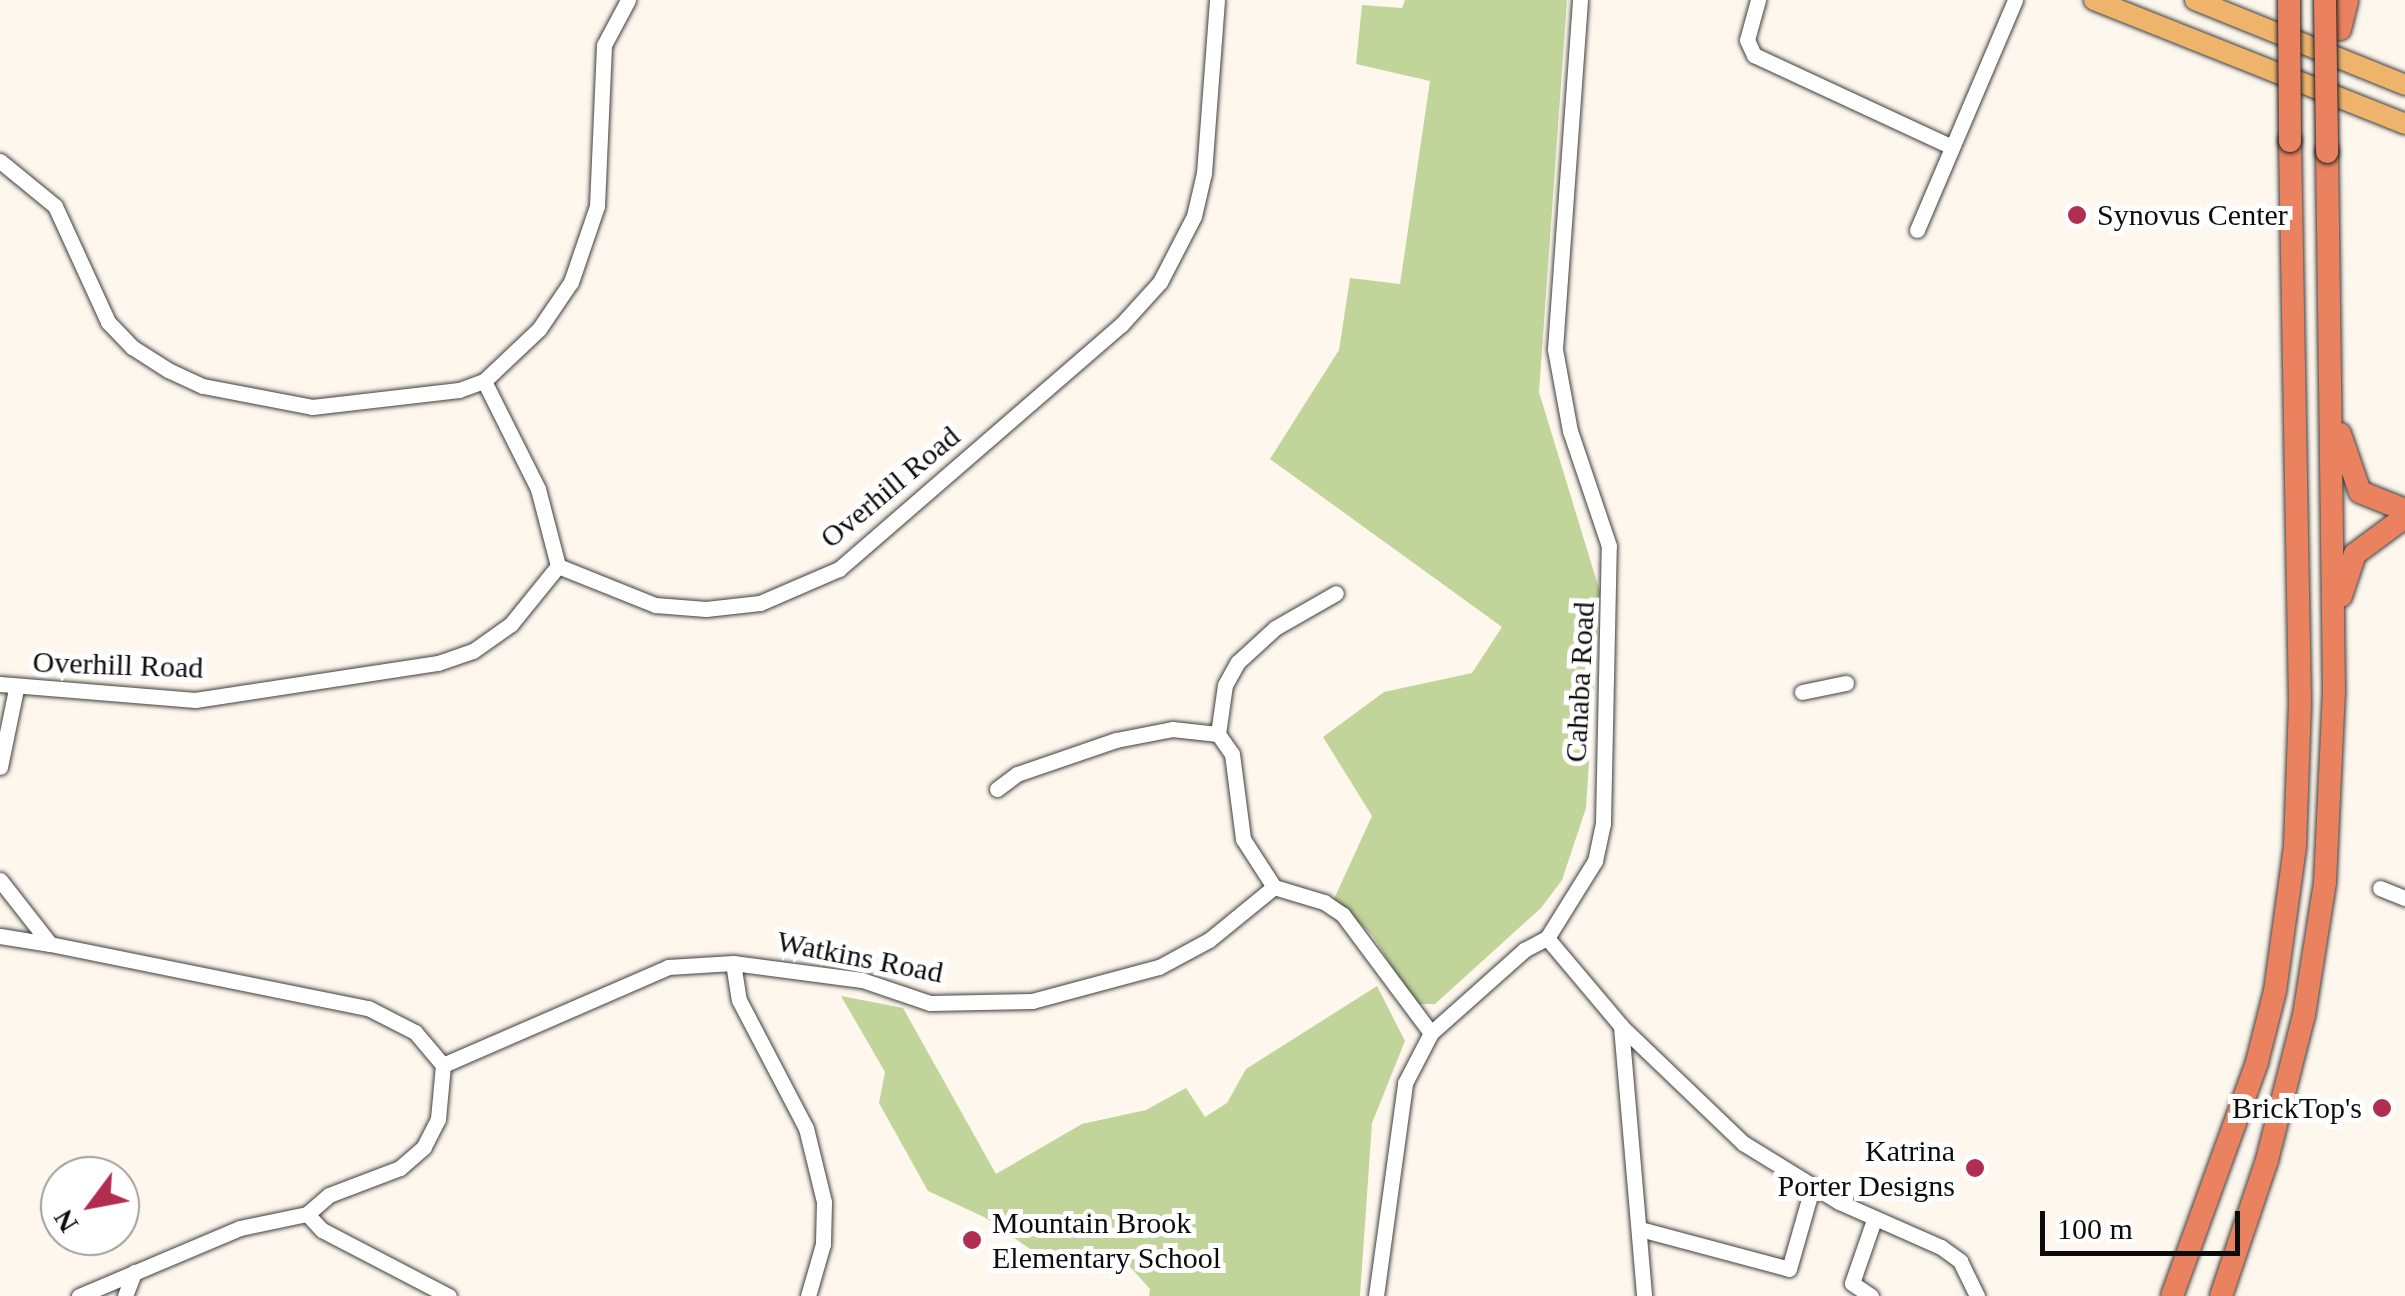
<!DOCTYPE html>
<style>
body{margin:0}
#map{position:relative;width:2405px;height:1296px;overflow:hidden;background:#fef7ed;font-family:"Times New Roman",serif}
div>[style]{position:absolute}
.forest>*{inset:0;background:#c1d59a}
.roads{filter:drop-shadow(0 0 2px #3f3f3f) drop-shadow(0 0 2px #3f3f3f)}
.minor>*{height:15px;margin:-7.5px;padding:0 7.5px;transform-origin:7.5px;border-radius:7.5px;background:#fff}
.major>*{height:20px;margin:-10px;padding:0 10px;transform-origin:10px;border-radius:10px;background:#efb46c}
.highway>*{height:22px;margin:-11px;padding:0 11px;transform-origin:11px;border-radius:11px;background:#ea815f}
.bridges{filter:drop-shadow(0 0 2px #1d1d1d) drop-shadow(0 0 2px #1d1d1d)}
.highway-bridge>*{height:22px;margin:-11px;padding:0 11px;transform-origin:11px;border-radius:11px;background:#ea815f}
.dots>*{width:28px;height:28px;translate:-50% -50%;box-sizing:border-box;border:5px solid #fff;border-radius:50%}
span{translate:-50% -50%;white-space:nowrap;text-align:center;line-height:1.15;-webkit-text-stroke:10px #fff;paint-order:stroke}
.poi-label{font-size:30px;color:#0c0c0c}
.left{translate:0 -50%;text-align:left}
.right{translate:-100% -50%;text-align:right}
.street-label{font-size:30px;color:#0c0c0c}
.north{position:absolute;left:40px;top:1156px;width:100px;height:100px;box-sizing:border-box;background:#fff;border:2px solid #9e9e9e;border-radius:50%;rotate:238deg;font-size:28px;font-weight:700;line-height:40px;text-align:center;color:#0c0c0c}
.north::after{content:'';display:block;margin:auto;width:35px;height:45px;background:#b22e50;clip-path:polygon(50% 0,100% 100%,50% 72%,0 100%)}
.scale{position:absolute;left:2040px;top:1211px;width:200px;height:45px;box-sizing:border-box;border:5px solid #0c0c0c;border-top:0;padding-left:12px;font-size:30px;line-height:35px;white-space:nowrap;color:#0c0c0c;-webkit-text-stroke:8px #fff;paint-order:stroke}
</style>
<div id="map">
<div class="forest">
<div style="clip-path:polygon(1405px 0,1567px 0,1539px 392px,1600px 592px,1586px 808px,1562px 880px,1541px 908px,1435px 1004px,1415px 1004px,1373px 936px,1334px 899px,1372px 816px,1323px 737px,1384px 692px,1472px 673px,1502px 627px,1270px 459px,1339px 350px,1350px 278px,1400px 284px,1430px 81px,1356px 64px,1362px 5px,1402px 8px)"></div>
<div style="clip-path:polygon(1377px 986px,1405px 1041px,1372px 1123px,1360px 1296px,1149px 1296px,1150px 1289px,1114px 1249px,1033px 1251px,984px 1217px,928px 1191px,879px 1103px,885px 1072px,841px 996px,903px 1008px,996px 1174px,1082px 1124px,1146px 1110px,1186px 1088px,1205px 1117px,1227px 1103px,1246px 1069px)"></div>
</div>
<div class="roads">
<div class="minor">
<div style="left:1758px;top:0;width:41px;rotate:105.4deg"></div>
<div style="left:1747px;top:40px;width:17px;rotate:65deg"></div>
<div style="left:1754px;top:55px;width:218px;rotate:24.9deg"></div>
<div style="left:0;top:161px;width:71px;rotate:39.3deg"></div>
<div style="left:55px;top:206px;width:128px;rotate:65.4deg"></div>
<div style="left:108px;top:322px;width:35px;rotate:46deg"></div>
<div style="left:132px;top:347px;width:43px;rotate:32.6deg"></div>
<div style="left:168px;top:370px;width:38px;rotate:25deg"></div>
<div style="left:203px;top:386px;width:111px;rotate:10.9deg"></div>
<div style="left:312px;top:407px;width:148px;rotate:-6.6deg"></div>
<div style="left:459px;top:390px;width:27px;rotate:-20deg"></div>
<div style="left:484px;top:381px;width:76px;rotate:-43.4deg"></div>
<div style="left:539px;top:329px;width:57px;rotate:-55.8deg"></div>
<div style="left:571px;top:282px;width:80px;rotate:-71.1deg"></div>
<div style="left:597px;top:206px;width:161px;rotate:-87.5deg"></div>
<div style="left:604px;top:45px;width:51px;rotate:-61.9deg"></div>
<div style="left:1917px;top:230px;width:250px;rotate:-66.9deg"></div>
<div style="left:484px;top:381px;width:121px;rotate:63.4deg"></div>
<div style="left:538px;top:489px;width:80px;rotate:75.4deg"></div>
<div style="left:558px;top:566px;width:105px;rotate:21.9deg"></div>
<div style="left:655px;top:605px;width:51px;rotate:4.5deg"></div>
<div style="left:706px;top:609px;width:54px;rotate:-6.3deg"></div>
<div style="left:760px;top:603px;width:86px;rotate:-23.3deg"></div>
<div style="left:839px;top:569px;width:373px;rotate:-40.9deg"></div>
<div style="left:1121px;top:325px;width:58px;rotate:-47.8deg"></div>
<div style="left:1160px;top:282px;width:74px;rotate:-62.7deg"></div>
<div style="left:1194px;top:216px;width:44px;rotate:-76.9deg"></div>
<div style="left:1204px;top:173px;width:173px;rotate:-85.7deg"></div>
<div style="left:0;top:684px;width:196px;rotate:4.7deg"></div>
<div style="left:195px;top:700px;width:246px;rotate:-8.7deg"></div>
<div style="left:438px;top:663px;width:37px;rotate:-19deg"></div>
<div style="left:473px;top:651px;width:47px;rotate:-35.4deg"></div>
<div style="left:511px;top:624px;width:75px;rotate:-51deg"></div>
<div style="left:1802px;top:692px;width:45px;rotate:-11.6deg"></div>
<div style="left:1218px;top:734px;width:49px;rotate:-81.9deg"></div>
<div style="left:1225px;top:685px;width:26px;rotate:-61deg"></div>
<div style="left:1238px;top:662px;width:50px;rotate:-42.6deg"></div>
<div style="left:1275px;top:628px;width:70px;rotate:-29.8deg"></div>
<div style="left:0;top:767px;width:80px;rotate:-78.4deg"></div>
<div style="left:997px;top:789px;width:25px;rotate:-37deg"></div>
<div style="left:1017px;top:774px;width:105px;rotate:-19deg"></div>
<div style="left:1116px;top:740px;width:57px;rotate:-11.1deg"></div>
<div style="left:1172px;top:729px;width:46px;rotate:6.2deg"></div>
<div style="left:1218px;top:734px;width:24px;rotate:55deg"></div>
<div style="left:1232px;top:754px;width:86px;rotate:82.6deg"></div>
<div style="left:1243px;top:839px;width:57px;rotate:57.1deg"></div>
<div style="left:0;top:880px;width:81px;rotate:52deg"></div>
<div style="left:50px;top:944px;width:324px;rotate:11.4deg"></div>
<div style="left:368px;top:1008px;width:53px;rotate:27.1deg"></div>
<div style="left:415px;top:1032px;width:43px;rotate:49.7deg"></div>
<div style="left:443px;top:1065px;width:54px;rotate:95.3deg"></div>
<div style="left:438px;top:1119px;width:31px;rotate:117deg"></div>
<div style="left:424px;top:1147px;width:32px;rotate:139deg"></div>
<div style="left:400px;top:1168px;width:76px;rotate:159.2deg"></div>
<div style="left:329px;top:1195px;width:29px;rotate:139deg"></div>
<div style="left:307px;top:1214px;width:68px;rotate:168.2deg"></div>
<div style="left:240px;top:1228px;width:175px;rotate:157.1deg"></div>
<div style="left:2380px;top:888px;width:27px;rotate:22deg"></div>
<div style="left:0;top:936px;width:51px;rotate:9.1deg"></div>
<div style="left:1547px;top:938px;width:115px;rotate:49.9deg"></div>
<div style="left:1621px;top:1026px;width:169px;rotate:43.8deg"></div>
<div style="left:1743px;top:1143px;width:113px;rotate:31.6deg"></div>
<div style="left:1839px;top:1202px;width:111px;rotate:23.8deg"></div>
<div style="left:1941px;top:1247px;width:24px;rotate:36deg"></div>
<div style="left:1960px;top:1261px;width:39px;rotate:64deg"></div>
<div style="left:733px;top:963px;width:37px;rotate:81deg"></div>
<div style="left:739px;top:1000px;width:144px;rotate:62.4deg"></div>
<div style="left:806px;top:1128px;width:76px;rotate:76.3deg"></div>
<div style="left:824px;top:1202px;width:42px;rotate:91.4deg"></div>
<div style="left:823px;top:1244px;width:54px;rotate:106.1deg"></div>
<div style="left:1621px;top:1026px;width:271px;rotate:85.1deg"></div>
<div style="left:443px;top:1065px;width:245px;rotate:-23.5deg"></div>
<div style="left:668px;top:967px;width:65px;rotate:-3.5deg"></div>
<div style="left:733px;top:963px;width:130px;rotate:7.5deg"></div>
<div style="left:862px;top:980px;width:72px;rotate:18.7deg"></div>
<div style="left:930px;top:1003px;width:102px;rotate:-1.1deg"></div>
<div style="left:1032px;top:1001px;width:131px;rotate:-15deg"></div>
<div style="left:1159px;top:967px;width:57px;rotate:-28.4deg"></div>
<div style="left:1209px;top:940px;width:84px;rotate:-39.2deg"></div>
<div style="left:1274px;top:887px;width:52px;rotate:16.7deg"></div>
<div style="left:1324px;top:902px;width:23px;rotate:34deg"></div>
<div style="left:1343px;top:915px;width:147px;rotate:53.3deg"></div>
<div style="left:307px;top:1214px;width:22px;rotate:47deg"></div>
<div style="left:322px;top:1230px;width:143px;rotate:27.5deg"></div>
<div style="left:1640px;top:1229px;width:154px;rotate:15deg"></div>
<div style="left:1789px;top:1269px;width:84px;rotate:-74.1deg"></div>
<div style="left:125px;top:1296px;width:26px;rotate:-69deg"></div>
<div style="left:1376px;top:1296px;width:215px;rotate:-82.2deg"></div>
<div style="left:1405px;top:1083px;width:56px;rotate:-62.5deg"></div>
<div style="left:1431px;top:1033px;width:125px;rotate:-41.7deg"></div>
<div style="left:1524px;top:950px;width:26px;rotate:-28deg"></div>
<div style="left:1547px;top:938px;width:91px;rotate:-58.1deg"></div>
<div style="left:1595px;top:861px;width:39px;rotate:-78deg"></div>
<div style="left:1603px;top:823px;width:277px;rotate:-88.8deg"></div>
<div style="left:1609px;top:546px;width:121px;rotate:-108.7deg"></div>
<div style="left:1570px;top:431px;width:83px;rotate:-100.4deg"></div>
<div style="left:1555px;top:349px;width:350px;rotate:-85.9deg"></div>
<div style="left:1871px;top:1296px;width:23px;rotate:-146deg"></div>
<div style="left:1852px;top:1283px;width:67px;rotate:-70.8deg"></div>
</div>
<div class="major">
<div style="left:2094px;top:0;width:335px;rotate:21.7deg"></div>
<div style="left:2195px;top:0;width:227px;rotate:22deg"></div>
</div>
<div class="highway">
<div style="left:2340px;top:29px;width:30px;rotate:-76deg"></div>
<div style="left:2340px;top:434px;width:61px;rotate:71deg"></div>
<div style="left:2360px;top:492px;width:48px;rotate:21.8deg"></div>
<div style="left:2341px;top:596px;width:44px;rotate:-71.6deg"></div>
<div style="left:2355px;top:554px;width:62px;rotate:-36.5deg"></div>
<div style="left:2172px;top:1296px;width:249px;rotate:-70deg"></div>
<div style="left:2257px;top:1062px;width:73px;rotate:-75.8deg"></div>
<div style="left:2275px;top:991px;width:146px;rotate:-82.1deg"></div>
<div style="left:2295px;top:846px;width:142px;rotate:-88deg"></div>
<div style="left:2300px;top:704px;width:563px;rotate:-91.02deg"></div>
<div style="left:2221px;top:1296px;width:144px;rotate:-71.3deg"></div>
<div style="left:2267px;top:1160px;width:150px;rotate:-75.7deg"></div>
<div style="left:2304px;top:1015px;width:135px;rotate:-81deg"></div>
<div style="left:2325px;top:882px;width:191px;rotate:-87.3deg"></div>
<div style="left:2334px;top:691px;width:539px;rotate:-90.74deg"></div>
</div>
</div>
<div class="bridges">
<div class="highway-bridge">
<div style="left:2289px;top:0;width:141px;rotate:89.6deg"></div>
<div style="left:2325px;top:0;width:152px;rotate:89.2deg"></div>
</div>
</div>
<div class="dots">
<div style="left:2077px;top:215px;background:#b22e50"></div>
<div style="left:2382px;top:1108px;background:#b22e50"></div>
<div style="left:1975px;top:1168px;background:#b22e50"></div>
<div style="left:972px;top:1240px;background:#b22e50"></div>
</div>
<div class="poi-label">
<span class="left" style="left:2097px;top:215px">Synovus Center</span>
<span class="right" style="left:2362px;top:1108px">BrickTop's</span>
<span class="right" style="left:1955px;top:1168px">Katrina<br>Porter Designs</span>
<span class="left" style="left:992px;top:1240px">Mountain Brook<br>Elementary School</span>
</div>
<div class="street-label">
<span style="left:890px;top:487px;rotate:-40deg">Overhill Road</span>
<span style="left:118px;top:665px;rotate:2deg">Overhill Road</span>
<span style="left:1580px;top:682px;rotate:-87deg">Cahaba Road</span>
<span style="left:860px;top:957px;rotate:11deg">Watkins Road</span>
</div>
<div class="north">N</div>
<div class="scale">100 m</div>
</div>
